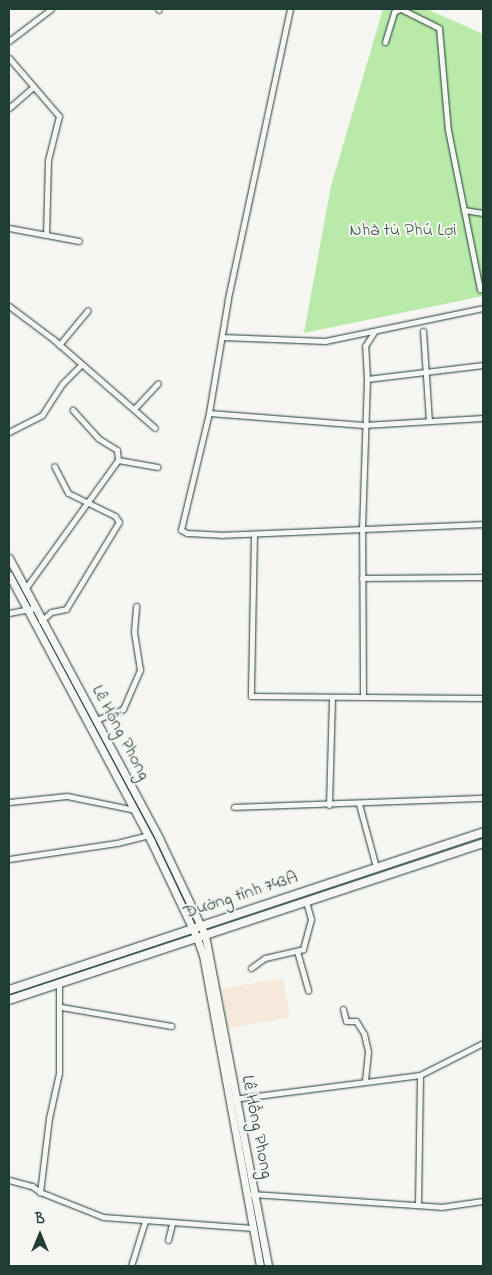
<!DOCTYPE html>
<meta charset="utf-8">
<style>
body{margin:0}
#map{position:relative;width:492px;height:1275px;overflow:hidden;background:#f6f6f2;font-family:"Indie Flower",sans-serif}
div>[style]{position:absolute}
.built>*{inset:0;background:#f7e8dc;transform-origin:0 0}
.green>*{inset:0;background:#baeaaa}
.roads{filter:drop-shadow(0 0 1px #1f3d34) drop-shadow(0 0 1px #1f3d34)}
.minor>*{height:5px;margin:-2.5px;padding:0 2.5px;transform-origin:2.5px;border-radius:2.5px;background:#f6f6f2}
.tertiary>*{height:7px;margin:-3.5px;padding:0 3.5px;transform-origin:3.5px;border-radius:3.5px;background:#f6f6f2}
.secondary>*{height:8px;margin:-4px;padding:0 4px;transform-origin:4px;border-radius:4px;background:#f6f6f2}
span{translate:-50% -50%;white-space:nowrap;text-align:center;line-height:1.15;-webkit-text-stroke:4px #f6f6f2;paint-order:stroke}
.park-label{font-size:18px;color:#365746}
.street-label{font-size:18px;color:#1f3d34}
.frame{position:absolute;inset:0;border:10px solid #1f3d34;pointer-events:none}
.north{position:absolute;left:15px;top:1210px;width:50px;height:50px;-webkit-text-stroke:4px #f6f6f2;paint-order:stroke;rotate:0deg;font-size:14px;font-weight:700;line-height:20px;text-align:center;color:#1f3d34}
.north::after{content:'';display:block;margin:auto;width:18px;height:22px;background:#1f3d34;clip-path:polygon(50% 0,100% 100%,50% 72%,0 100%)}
</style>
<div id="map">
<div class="built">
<div style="left:283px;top:978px;width:40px;height:63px;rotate:80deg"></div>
</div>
<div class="green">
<div style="clip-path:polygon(383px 9px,427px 9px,483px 34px,483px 296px,304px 333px,331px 186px)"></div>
</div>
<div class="roads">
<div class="minor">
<div style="left:158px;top:9px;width:1px;rotate:45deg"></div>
<div style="left:290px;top:9px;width:297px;rotate:102.1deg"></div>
<div style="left:228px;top:299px;width:116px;rotate:99.5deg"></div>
<div style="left:209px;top:413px;width:120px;rotate:103.5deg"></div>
<div style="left:181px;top:530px;width:7px;rotate:27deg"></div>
<div style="left:187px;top:533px;width:34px;rotate:3deg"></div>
<div style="left:221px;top:535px;width:262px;rotate:-2.4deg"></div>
<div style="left:401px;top:9px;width:42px;rotate:26.6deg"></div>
<div style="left:439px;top:28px;width:102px;rotate:85deg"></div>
<div style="left:448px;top:130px;width:82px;rotate:78.7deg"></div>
<div style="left:464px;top:210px;width:19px;rotate:9deg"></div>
<div style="left:9px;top:41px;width:53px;rotate:-37.3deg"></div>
<div style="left:385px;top:42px;width:31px;rotate:-73deg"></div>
<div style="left:394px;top:12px;width:7px;rotate:-27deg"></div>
<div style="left:9px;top:58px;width:77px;rotate:49.2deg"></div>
<div style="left:59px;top:116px;width:45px;rotate:104deg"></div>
<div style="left:48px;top:160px;width:75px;rotate:91.5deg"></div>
<div style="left:9px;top:108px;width:33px;rotate:-41deg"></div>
<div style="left:464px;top:210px;width:81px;rotate:78.6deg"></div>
<div style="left:9px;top:228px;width:71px;rotate:10.5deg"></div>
<div style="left:9px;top:306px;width:55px;rotate:36.9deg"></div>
<div style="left:53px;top:339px;width:135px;rotate:41.1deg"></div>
<div style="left:423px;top:331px;width:90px;rotate:86.2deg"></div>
<div style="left:222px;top:337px;width:103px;rotate:2.2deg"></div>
<div style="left:325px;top:341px;width:161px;rotate:-11.8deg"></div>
<div style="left:59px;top:345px;width:45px;rotate:-50.4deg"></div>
<div style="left:367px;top:379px;width:117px;rotate:-6.9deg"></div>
<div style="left:134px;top:409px;width:35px;rotate:-47deg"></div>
<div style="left:209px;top:413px;width:155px;rotate:4.4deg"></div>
<div style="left:364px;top:425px;width:119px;rotate:-3.4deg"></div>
<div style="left:9px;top:432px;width:37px;rotate:-27deg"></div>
<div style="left:42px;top:415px;width:37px;rotate:-57deg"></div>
<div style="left:62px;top:384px;width:25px;rotate:-45deg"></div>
<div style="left:118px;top:460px;width:40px;rotate:10deg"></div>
<div style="left:254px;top:534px;width:162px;rotate:91.1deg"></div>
<div style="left:251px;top:696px;width:232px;rotate:0.5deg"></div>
<div style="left:362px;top:578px;width:121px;rotate:-0.5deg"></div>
<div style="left:25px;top:589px;width:159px;rotate:-54.2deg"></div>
<div style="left:118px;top:460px;width:10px;rotate:-96deg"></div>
<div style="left:117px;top:450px;width:22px;rotate:-148deg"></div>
<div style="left:98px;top:438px;width:38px;rotate:-132deg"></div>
<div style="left:9px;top:613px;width:25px;rotate:-11deg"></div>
<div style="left:41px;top:621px;width:13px;rotate:-42deg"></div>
<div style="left:51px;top:612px;width:15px;rotate:-11deg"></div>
<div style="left:66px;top:609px;width:102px;rotate:-58.7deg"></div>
<div style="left:119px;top:522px;width:7px;rotate:-124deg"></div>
<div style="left:115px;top:516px;width:52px;rotate:-153.9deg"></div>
<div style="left:68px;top:493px;width:30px;rotate:-117deg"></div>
<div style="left:363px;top:697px;width:167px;rotate:-90.3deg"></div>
<div style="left:362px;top:530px;width:151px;rotate:-88.1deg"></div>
<div style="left:367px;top:379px;width:33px;rotate:-93deg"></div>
<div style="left:365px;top:346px;width:17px;rotate:-57deg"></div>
<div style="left:96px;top:720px;width:29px;rotate:-22deg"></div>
<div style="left:123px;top:709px;width:43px;rotate:-66.4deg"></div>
<div style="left:140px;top:670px;width:39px;rotate:-99deg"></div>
<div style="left:134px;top:631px;width:25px;rotate:-85deg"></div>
<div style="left:9px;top:802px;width:58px;rotate:-5.9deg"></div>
<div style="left:67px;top:796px;width:69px;rotate:11.6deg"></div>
<div style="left:359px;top:804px;width:65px;rotate:74.9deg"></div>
<div style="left:329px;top:805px;width:108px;rotate:-88.4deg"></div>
<div style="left:234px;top:807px;width:249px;rotate:-2.1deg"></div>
<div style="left:9px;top:859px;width:109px;rotate:-8.4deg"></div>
<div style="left:117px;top:843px;width:32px;rotate:-14deg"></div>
<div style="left:297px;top:951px;width:41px;rotate:74.2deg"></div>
<div style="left:251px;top:968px;width:17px;rotate:-36deg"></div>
<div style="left:265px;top:958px;width:39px;rotate:-13deg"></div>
<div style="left:303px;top:949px;width:31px;rotate:-75deg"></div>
<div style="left:311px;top:919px;width:18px;rotate:-106deg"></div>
<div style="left:59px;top:983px;width:90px;rotate:90deg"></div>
<div style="left:59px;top:1073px;width:46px;rotate:102.5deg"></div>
<div style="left:49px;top:1118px;width:75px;rotate:96.9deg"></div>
<div style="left:40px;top:1192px;width:68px;rotate:21.6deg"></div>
<div style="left:103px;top:1217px;width:150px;rotate:4.2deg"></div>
<div style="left:61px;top:1007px;width:112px;rotate:9.8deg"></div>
<div style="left:343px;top:1009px;width:12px;rotate:76deg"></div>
<div style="left:346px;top:1021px;width:10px"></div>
<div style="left:356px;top:1021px;width:15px;rotate:58deg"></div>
<div style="left:364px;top:1034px;width:18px;rotate:77deg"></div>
<div style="left:368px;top:1052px;width:30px;rotate:96deg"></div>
<div style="left:233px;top:1099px;width:189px;rotate:-7.3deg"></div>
<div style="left:420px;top:1075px;width:71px;rotate:-26.9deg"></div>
<div style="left:9px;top:1180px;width:24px;rotate:15deg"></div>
<div style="left:32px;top:1186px;width:10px;rotate:37deg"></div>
<div style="left:252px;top:1194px;width:189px;rotate:3.9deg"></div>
<div style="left:441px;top:1207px;width:42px;rotate:-8.1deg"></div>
<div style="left:418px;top:1204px;width:129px;rotate:-89.1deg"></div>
<div style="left:168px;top:1240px;width:16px;rotate:-76deg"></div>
<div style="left:131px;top:1266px;width:47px;rotate:-72.7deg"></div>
</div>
<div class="tertiary">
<div style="left:9px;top:558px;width:318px;rotate:61.8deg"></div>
<div style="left:159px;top:838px;width:107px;rotate:64.6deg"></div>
<div style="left:205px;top:935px;width:337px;rotate:79.2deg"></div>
<div style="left:9px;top:575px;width:302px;rotate:61.9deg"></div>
<div style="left:151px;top:841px;width:107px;rotate:64.6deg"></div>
<div style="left:197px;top:938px;width:18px;rotate:71deg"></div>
<div style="left:203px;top:955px;width:316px;rotate:79.6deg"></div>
</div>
<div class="secondary">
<div style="left:9px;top:990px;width:500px;rotate:-18.4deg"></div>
<div style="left:9px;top:1000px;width:499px;rotate:-18.3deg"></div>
</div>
</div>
<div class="park-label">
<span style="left:403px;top:231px">Nhà tù Phú Lợi</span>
</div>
<div class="street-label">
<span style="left:120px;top:733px;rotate:62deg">Lê Hồng Phong</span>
<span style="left:241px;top:896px;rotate:-18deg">Đường tỉnh 743A</span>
<span style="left:256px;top:1127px;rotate:79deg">Lê Hồng Phong</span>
</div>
<div class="frame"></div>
<div class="north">B</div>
</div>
